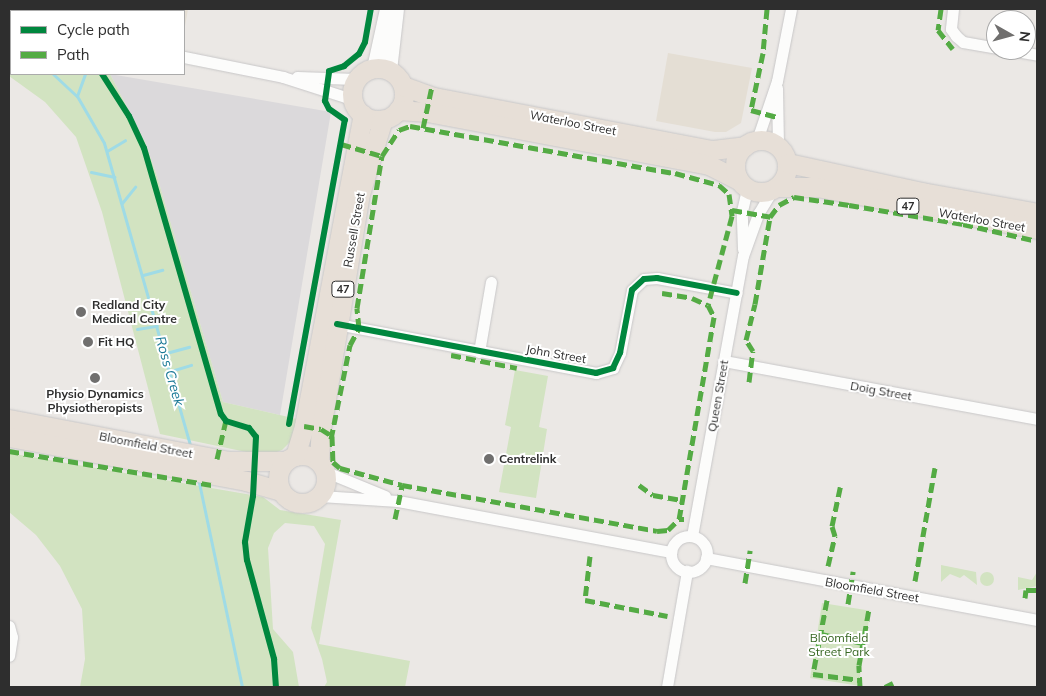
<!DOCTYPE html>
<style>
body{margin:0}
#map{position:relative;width:1046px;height:696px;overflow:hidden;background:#ebe8e5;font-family:Mulish,sans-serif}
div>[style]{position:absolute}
.industrial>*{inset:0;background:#dbd9db}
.education>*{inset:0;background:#e4ded4}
.green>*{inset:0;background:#d2e3c1;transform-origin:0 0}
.round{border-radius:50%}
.stream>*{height:3px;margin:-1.5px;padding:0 1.5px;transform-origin:1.5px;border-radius:1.5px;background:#9fdbe6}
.roads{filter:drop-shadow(0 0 1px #c8c7c8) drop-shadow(0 0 1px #c8c7c8)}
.minor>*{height:11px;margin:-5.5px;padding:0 5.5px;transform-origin:5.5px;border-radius:5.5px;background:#fcfcfb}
.minor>.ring{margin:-5.5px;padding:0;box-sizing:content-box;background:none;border:11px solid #fcfcfb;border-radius:50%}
.secondary>*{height:15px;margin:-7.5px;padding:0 7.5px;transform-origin:7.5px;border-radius:7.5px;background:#fcfcfb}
.trunk>*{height:19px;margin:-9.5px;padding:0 9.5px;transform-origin:9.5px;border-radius:9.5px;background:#e7dfd7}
.trunk>.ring{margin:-9.5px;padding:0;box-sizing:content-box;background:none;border:19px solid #e7dfd7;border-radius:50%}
.quiet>*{height:5px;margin-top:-2.5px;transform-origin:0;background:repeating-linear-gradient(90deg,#54ab44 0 10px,transparent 0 15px)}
.cycleway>*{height:6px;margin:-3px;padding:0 3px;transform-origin:3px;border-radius:3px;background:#00873e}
.dots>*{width:14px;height:14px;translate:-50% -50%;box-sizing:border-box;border:2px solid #fff;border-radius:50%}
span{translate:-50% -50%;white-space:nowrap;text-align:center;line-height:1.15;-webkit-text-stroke:4px #fff;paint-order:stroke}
.shield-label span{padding:1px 4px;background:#fff;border:1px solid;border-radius:4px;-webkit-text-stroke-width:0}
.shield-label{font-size:11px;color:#2e2e2e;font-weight:700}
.street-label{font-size:12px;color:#2e2e2e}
.poi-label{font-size:12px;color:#2e2e2e;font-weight:700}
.left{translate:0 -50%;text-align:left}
.park-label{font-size:12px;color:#376722}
.water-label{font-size:14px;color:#197896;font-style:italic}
.frame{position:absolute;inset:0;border:10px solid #2e2e2e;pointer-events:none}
.legend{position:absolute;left:10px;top:10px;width:175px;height:65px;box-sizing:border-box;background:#fff;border:1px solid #ababab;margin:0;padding:6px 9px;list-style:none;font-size:15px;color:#2e2e2e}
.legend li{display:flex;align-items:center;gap:10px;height:25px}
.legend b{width:25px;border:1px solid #ababab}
.north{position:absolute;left:986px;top:10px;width:50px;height:50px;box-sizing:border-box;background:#fff;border:1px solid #ababab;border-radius:50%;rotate:97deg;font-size:14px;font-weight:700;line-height:20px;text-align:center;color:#2e2e2e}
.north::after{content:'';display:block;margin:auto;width:18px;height:22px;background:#706f6e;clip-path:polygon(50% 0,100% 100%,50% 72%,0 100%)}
</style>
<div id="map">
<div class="industrial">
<div style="clip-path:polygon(110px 74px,331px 112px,280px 415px,223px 402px,157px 176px,145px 142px)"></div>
</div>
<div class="education">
<div style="clip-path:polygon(58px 9px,188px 9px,184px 32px,184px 11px)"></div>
<div style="clip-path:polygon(668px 53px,752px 68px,741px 123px,726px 132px,715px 132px,656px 121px)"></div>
</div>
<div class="green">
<div style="clip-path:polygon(9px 9px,71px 11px,11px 11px,11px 74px,110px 74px,145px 142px,157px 176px,223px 402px,297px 419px,293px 439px,282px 450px,266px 456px,160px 434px,102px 212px,76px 137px,45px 102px,9px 76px)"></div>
<div style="clip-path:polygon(515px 370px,548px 376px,539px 427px,547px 429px,536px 498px,499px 492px,511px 427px,505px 425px)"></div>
<div style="clip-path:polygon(9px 453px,263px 497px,280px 510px,341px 520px,319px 644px,410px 661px,405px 687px,324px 687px,327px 682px,322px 659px,311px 628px,325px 544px,314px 526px,285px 523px,274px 533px,268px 548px,273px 629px,293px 652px,299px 687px,80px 687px,85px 659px,82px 609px,60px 566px,36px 535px,9px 512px)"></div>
<div style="clip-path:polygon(941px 565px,976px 572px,977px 585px,964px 575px,960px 578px,950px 574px,941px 582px)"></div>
<div class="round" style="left:980px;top:572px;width:14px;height:14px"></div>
<div style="clip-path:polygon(1037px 572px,1037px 586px,1018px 590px,1018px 577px,1032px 580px)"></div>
<div style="left:822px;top:603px;width:49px;height:76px;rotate:9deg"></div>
</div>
<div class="stream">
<div style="left:9px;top:29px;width:5px;rotate:-90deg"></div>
<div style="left:9px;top:48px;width:2px;rotate:27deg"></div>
<div style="left:53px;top:74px;width:33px;rotate:43deg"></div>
<div style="left:77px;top:96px;width:54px;rotate:60.1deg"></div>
<div style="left:104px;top:143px;width:317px;rotate:74.1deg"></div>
<div style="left:77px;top:96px;width:23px;rotate:-70deg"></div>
<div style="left:107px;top:151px;width:21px;rotate:-31deg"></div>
<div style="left:91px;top:172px;width:24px;rotate:12deg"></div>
<div style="left:122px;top:203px;width:21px;rotate:-51deg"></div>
<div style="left:143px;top:275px;width:20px;rotate:-15deg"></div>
<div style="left:137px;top:329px;width:20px;rotate:-9deg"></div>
<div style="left:166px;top:353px;width:24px;rotate:-15deg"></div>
<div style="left:171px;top:371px;width:21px;rotate:-17deg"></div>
<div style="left:198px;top:478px;width:214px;rotate:78.1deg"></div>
</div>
<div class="roads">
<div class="minor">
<div style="left:953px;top:9px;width:20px;rotate:96deg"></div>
<div style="left:951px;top:29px;width:9px;rotate:54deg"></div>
<div style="left:956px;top:36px;width:9px;rotate:41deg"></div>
<div style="left:963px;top:42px;width:34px;rotate:10deg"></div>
<div style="left:1010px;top:50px;width:27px;rotate:10deg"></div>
<div style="left:184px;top:57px;width:101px;rotate:11.4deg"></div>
<div style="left:283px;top:77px;width:72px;rotate:17.7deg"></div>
<div style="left:297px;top:77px;width:59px;rotate:1.9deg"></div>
<div style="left:777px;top:88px;width:57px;rotate:89deg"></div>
<div style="left:757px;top:140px;width:62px;rotate:-71.3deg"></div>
<div style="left:777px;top:81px;width:73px;rotate:-79deg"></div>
<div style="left:743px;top:249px;width:38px;rotate:-92deg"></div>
<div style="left:742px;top:211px;width:23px;rotate:-77deg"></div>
<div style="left:337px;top:324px;width:264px;rotate:10.7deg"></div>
<div style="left:596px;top:373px;width:18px;rotate:-16deg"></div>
<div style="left:613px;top:368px;width:17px;rotate:-65deg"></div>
<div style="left:620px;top:353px;width:64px;rotate:-79.2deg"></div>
<div style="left:632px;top:290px;width:16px;rotate:-43deg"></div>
<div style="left:644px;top:279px;width:13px;rotate:-4deg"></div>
<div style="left:657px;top:278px;width:81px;rotate:10.6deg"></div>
<div style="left:479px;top:352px;width:71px;rotate:-80.3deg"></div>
<div style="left:724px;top:361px;width:318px;rotate:10.5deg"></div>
<div style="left:324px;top:471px;width:66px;rotate:22.3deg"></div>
<div style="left:320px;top:496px;width:78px;rotate:3.7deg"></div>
<div style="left:398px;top:501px;width:278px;rotate:10.6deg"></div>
<div style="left:692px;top:536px;width:285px;rotate:-79.7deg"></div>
<div style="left:743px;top:256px;width:45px;rotate:-70.3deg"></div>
<div style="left:758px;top:214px;width:27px;rotate:-59deg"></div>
<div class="ring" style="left:671px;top:536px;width:25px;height:25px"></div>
<div style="left:706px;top:558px;width:337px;rotate:10.6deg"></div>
<div style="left:9px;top:626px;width:11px;rotate:75deg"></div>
<div style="left:12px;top:637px;width:19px;rotate:99deg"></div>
<div style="left:667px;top:687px;width:118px;rotate:-80.2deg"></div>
</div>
<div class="secondary">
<div style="left:374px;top:68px;width:60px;rotate:-77.6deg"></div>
<div style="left:389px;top:70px;width:61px;rotate:-83.5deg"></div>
</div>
<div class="trunk">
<div class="ring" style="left:352px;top:68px;width:33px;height:33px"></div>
<div style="left:403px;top:86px;width:33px;rotate:20deg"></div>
<div style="left:434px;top:97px;width:284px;rotate:10.8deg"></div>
<div style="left:713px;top:150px;width:32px;rotate:-7deg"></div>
<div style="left:398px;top:110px;width:29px;rotate:4deg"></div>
<div style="left:427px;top:112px;width:287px;rotate:10.6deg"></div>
<div style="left:709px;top:165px;width:33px;rotate:27deg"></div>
<div class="ring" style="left:735px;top:140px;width:33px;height:33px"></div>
<div style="left:788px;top:163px;width:137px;rotate:12.2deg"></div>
<div style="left:922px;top:192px;width:117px;rotate:10.3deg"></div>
<div style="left:779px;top:187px;width:38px"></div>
<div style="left:817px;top:187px;width:224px;rotate:10.8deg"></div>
<div style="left:9px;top:419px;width:224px;rotate:10.8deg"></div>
<div style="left:229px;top:461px;width:56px"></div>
<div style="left:9px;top:437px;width:241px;rotate:10.5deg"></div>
<div style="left:246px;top:481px;width:35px;rotate:16deg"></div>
<div class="ring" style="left:278px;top:455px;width:29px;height:29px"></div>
<div style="left:295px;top:456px;width:31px;rotate:-73deg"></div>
<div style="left:304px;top:426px;width:317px;rotate:-79.3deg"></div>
<div style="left:319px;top:462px;width:33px;rotate:-87deg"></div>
<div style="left:321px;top:429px;width:238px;rotate:-80.6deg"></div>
<div style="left:360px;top:194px;width:78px;rotate:-73deg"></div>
</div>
</div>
<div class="quiet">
<div style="left:767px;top:9px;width:44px;rotate:95.2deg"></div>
<div style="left:763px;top:53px;width:58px;rotate:101.9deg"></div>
<div style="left:751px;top:110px;width:28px;rotate:15deg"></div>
<div style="left:941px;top:9px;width:21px;rotate:98deg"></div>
<div style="left:938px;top:30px;width:24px;rotate:52deg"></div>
<div style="left:9px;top:13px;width:2px;rotate:27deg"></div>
<div style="left:423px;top:128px;width:43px;rotate:-77.9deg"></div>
<div style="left:341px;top:144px;width:43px;rotate:16.3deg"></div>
<div style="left:732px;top:210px;width:39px;rotate:10deg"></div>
<div style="left:662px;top:293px;width:30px;rotate:9deg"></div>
<div style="left:692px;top:298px;width:17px;rotate:24deg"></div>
<div style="left:708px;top:305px;width:13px;rotate:63deg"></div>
<div style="left:714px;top:317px;width:205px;rotate:99.8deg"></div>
<div style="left:451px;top:355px;width:67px;rotate:11.1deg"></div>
<div style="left:749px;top:382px;width:31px;rotate:-83deg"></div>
<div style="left:753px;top:351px;width:13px;rotate:-122deg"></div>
<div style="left:746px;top:340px;width:37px;rotate:-76deg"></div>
<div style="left:755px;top:304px;width:88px;rotate:-80.2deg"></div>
<div style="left:770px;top:217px;width:15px;rotate:-53deg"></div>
<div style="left:779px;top:205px;width:17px;rotate:-28deg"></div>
<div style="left:794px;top:197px;width:56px;rotate:8.3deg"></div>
<div style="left:849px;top:205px;width:116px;rotate:9.5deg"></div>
<div style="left:963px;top:224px;width:76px;rotate:12.9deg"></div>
<div style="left:304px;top:426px;width:17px;rotate:10deg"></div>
<div style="left:321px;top:429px;width:13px;rotate:32deg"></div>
<div style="left:332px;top:436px;width:26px;rotate:88deg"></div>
<div style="left:333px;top:462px;width:9px;rotate:41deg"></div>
<div style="left:340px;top:468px;width:64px;rotate:15.3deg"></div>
<div style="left:402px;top:485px;width:259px;rotate:10.2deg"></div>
<div style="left:657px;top:531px;width:11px;rotate:-5deg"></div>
<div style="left:668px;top:530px;width:16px;rotate:-45deg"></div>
<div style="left:679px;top:519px;width:5px"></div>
<div style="left:331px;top:439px;width:96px;rotate:-78.6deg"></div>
<div style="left:350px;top:345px;width:19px;rotate:-62deg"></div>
<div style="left:359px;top:328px;width:20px;rotate:-96deg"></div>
<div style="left:357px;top:308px;width:154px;rotate:-80.7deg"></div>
<div style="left:382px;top:156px;width:31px;rotate:-57deg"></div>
<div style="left:399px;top:130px;width:12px;rotate:-20deg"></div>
<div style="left:410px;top:126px;width:269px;rotate:10.1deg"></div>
<div style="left:675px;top:173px;width:46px;rotate:15.3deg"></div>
<div style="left:719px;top:185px;width:13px;rotate:42deg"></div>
<div style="left:729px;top:194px;width:22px;rotate:82deg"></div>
<div style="left:732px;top:216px;width:92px;rotate:105.1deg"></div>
<div style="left:9px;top:451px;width:207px;rotate:9.5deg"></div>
<div style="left:217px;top:459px;width:39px;rotate:-77deg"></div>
<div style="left:639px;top:485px;width:17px;rotate:36deg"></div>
<div style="left:653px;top:495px;width:29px;rotate:10deg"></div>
<div style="left:395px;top:519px;width:35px;rotate:-78deg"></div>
<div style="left:590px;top:556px;width:44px;rotate:96.5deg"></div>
<div style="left:585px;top:600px;width:84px;rotate:11deg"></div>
<div style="left:828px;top:566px;width:31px;rotate:-77deg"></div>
<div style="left:835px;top:536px;width:10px;rotate:-107deg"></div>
<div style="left:832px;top:526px;width:40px;rotate:-78deg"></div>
<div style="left:915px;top:581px;width:115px;rotate:-80deg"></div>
<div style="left:745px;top:583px;width:33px;rotate:-81deg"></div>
<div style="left:1025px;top:598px;width:8px;rotate:-83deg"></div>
<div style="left:1026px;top:590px;width:11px"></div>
<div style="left:827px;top:600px;width:75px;rotate:100.7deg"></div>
<div style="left:813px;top:674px;width:47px;rotate:7.3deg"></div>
<div style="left:848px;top:604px;width:33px;rotate:-81deg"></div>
<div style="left:821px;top:634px;width:43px;rotate:12.1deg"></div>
<div style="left:860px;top:687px;width:22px;rotate:-93deg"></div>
<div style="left:859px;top:665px;width:57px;rotate:-79.9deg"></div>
<div style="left:885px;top:687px;width:9px;rotate:-27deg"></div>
</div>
<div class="cycleway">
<div style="left:102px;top:74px;width:50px;rotate:57.3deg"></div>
<div style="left:129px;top:116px;width:35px;rotate:65deg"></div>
<div style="left:144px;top:148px;width:277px;rotate:73.9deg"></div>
<div style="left:221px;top:414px;width:9px;rotate:54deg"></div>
<div style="left:226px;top:421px;width:24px;rotate:17deg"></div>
<div style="left:249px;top:428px;width:11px;rotate:52deg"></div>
<div style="left:256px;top:437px;width:59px;rotate:92.9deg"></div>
<div style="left:253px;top:496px;width:47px;rotate:99.9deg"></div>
<div style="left:245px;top:542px;width:18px;rotate:84deg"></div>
<div style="left:247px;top:560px;width:103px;rotate:74.7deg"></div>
<div style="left:274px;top:659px;width:28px;rotate:86deg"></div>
<div style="left:337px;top:324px;width:264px;rotate:10.7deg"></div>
<div style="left:596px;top:373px;width:18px;rotate:-16deg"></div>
<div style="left:613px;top:368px;width:17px;rotate:-65deg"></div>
<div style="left:620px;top:353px;width:64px;rotate:-79.2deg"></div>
<div style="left:632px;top:290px;width:16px;rotate:-43deg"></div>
<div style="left:644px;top:279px;width:13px;rotate:-4deg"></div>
<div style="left:657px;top:278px;width:81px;rotate:10.6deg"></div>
<div style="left:289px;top:424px;width:309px;rotate:-79.6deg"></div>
<div style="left:345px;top:120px;width:19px;rotate:-145deg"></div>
<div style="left:329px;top:109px;width:9px;rotate:-117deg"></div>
<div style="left:325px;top:101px;width:30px;rotate:-82deg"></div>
<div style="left:329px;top:71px;width:16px;rotate:-18deg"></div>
<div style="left:344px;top:66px;width:19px;rotate:-39deg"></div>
<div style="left:359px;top:54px;width:13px;rotate:-63deg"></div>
<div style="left:365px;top:42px;width:34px;rotate:-80deg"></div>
</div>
<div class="dots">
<div style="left:81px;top:312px;background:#706f6e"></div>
<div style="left:88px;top:342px;background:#706f6e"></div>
<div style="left:95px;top:378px;background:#706f6e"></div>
<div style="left:489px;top:459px;background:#706f6e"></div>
</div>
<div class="shield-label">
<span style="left:908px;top:206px">47</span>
<span style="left:343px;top:289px">47</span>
</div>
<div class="street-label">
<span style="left:573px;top:123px;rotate:11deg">Waterloo Street</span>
<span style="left:982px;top:220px;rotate:10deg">Waterloo Street</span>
<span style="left:354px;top:230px;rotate:-80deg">Russell Street</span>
<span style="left:556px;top:354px;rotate:10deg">John Street</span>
<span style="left:881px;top:391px;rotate:10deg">Doig Street</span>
<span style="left:718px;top:396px;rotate:-80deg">Queen Street</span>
<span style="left:146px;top:445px;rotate:11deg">Bloomfield Street</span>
<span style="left:872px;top:590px;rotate:10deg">Bloomfield Street</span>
</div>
<div class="poi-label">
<span class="left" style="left:92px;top:312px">Redland City<br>Medical Centre</span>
<span class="left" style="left:98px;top:342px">Fit HQ</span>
<span style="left:95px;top:401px">Physio Dynamics<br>Physiotheropists</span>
<span class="left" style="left:499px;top:459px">Centrelink</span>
</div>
<div class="park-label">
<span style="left:839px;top:645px">Bloomfield<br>Street Park</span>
</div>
<div class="water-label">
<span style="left:170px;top:371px;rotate:74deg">Ross Creek</span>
</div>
<div class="frame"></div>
<ul class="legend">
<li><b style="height:6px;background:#00873e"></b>Cycle path</li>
<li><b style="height:6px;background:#54ab44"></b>Path</li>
</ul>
<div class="north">N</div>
</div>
